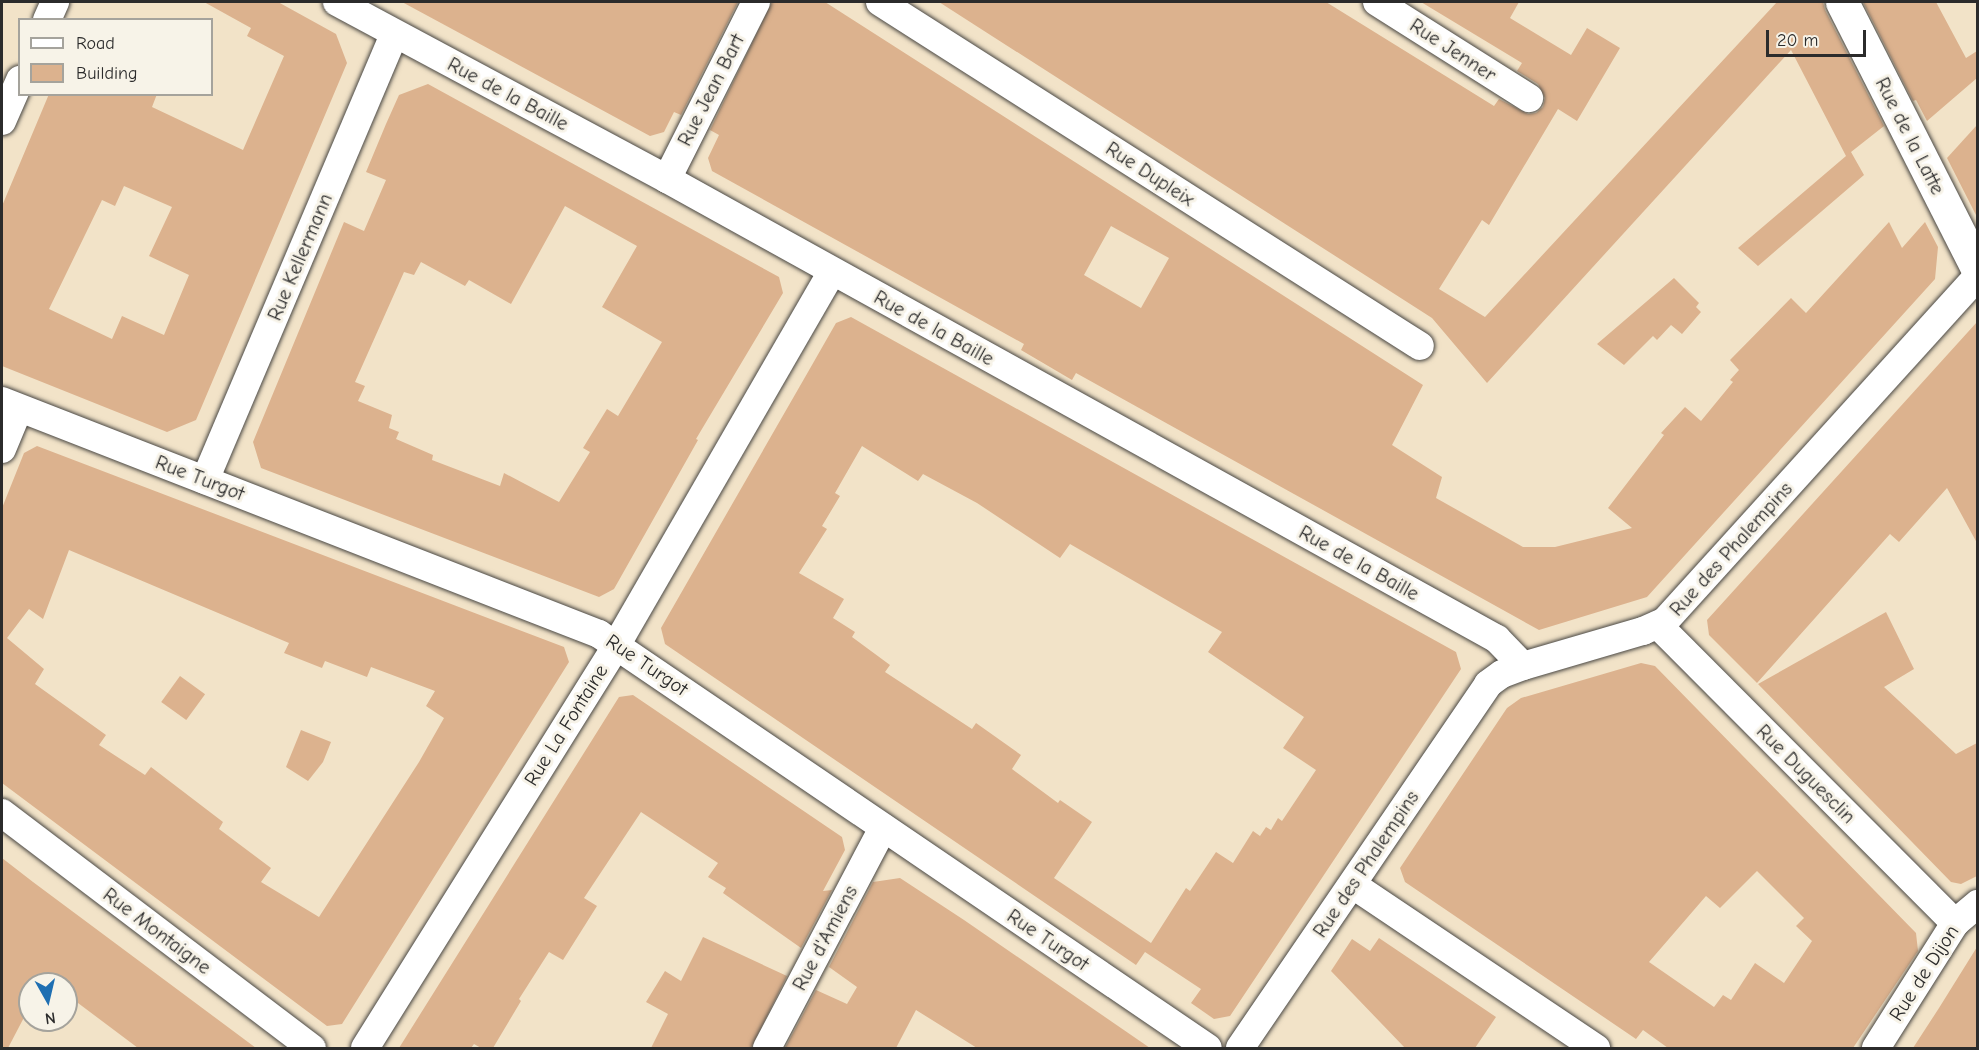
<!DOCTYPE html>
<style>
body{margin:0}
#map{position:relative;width:1979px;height:1050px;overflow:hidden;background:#f2e3c8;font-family:"Comic Neue",sans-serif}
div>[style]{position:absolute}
.building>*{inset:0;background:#dcb28e;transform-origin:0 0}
.roads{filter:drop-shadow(0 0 2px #494743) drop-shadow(0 0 2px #494743)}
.street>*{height:28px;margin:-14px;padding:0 14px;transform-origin:14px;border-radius:14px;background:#fff}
.secondary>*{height:33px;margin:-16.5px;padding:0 16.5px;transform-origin:16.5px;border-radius:16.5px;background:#fff}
span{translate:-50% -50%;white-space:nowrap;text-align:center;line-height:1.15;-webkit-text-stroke:6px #f7f3e8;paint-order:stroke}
.street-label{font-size:20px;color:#2b2b2b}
.frame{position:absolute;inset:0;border:3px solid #2b2b2b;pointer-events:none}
.legend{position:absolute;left:18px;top:18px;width:195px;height:78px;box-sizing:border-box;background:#f7f3e8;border:2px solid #a5a39c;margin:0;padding:8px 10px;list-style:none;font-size:18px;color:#2b2b2b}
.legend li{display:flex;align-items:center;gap:12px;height:30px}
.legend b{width:30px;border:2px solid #a5a39c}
.north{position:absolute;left:18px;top:972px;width:60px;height:60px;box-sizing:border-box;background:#f7f3e8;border:2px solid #a5a39c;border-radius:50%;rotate:172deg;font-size:16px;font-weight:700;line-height:24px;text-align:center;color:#2b2b2b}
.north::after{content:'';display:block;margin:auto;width:21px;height:27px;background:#1f6fb2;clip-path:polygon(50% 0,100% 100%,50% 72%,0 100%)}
.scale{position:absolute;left:1766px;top:30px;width:100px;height:27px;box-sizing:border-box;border:3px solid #2b2b2b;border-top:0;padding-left:8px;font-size:18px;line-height:21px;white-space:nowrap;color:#2b2b2b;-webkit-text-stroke:4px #f7f3e8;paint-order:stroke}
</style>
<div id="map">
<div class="building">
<div style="clip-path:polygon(evenodd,204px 2px,278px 2px,336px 34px,347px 63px,196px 420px,167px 432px,2px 366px,2px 206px,49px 94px,157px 94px,152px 107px,243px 150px,284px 56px,247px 36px,251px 28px,204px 2px,124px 186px,172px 207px,149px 256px,189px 275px,164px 335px,122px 316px,112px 339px,49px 309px,102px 200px,115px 206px,124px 186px)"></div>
<div style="clip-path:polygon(402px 2px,738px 2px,681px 115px,674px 112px,664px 132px,650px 136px)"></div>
<div style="clip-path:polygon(evenodd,772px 2px,825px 2px,1423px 385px,1392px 445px,1442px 477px,1436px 498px,1523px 547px,1555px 547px,1632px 528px,1608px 508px,1664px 435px,1661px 433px,1685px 407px,1701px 421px,1733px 382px,1730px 380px,1739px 370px,1730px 360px,1791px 298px,1806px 313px,1889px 222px,1902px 248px,1925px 222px,1938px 247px,1935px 279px,1647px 597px,1539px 630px,1076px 373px,1072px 380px,1021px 350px,1024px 344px,712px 171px,708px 158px,719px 135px,710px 130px,772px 2px,1111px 226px,1169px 258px,1141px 308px,1084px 275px,1111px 226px)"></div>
<div style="clip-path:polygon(939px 2px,1326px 2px,1494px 106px,1499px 99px,1528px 114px,1536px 113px,1543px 107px,1545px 98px,1538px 84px,1517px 71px,1522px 63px,1421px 2px,1519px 2px,1510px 18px,1571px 55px,1587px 28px,1620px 48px,1577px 121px,1558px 109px,1489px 225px,1482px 220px,1439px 289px,1485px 317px,1777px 2px,1823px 2px,1825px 10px,1884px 126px,1851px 152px,1864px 175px,1758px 266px,1738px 248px,1846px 156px,1791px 50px,1487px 383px,1432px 318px)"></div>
<div style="clip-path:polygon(1863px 2px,1936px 2px,1966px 58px,1977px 51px,1977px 78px,1927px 121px,1916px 100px,1913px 101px)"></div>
<div style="clip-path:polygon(evenodd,428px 84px,779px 277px,783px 293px,696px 439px,698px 440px,614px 589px,599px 597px,261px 468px,253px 442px,344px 222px,364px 231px,386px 180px,366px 172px,386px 124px,399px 95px,428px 84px,565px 206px,637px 246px,602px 307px,662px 342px,618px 416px,607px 409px,583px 448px,590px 452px,559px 502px,504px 473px,500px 486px,432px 460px,433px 455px,396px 439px,399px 432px,389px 428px,392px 415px,358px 401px,365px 386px,355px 382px,404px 272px,414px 275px,421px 262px,465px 286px,469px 280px,511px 304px,565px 206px)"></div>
<div style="clip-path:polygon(1977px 125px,1977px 217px,1947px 158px)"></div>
<div style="clip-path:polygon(1674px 278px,1699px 303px,1696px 307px,1701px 312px,1682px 334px,1671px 325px,1657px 340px,1653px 336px,1624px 365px,1597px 344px)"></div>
<div style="clip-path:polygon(evenodd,851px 317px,1456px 652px,1461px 669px,1230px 1016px,1214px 1019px,1191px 1003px,1201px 989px,1145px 952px,1136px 965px,665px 644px,661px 628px,808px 372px,836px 323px,851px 317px,862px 446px,918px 481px,923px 474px,977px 503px,1060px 558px,1070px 544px,1222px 632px,1208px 652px,1304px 717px,1283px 748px,1316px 770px,1282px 821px,1278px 818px,1271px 830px,1266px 827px,1260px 836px,1253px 831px,1233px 863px,1216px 852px,1190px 891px,1186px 888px,1151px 943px,1054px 878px,1092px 822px,1060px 800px,1058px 803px,1012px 769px,1021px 755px,976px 723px,972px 729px,885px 672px,890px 665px,852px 637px,855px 632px,833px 618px,844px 599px,799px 573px,827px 529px,822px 526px,840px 496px,835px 493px,862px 446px)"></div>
<div style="clip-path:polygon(1977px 322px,1977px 543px,1947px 488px,1899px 542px,1890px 534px,1757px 683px,1709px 635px,1707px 620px)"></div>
<div style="clip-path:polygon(evenodd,37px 446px,564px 647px,569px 662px,342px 1024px,327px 1026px,2px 783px,2px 508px,24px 453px,37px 446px,69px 550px,289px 643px,284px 653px,322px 668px,325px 661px,367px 677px,371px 667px,435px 691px,426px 706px,444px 718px,419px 762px,319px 917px,261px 882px,271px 868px,219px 829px,223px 822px,151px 767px,145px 775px,99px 745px,106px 735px,35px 684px,44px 669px,7px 638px,29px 609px,43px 619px,69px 550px)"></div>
<div style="clip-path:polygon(1886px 612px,1914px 669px,1884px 687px,1956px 754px,1977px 743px,1977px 876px,1961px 884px,1951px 882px,1758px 684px)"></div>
<div style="clip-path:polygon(evenodd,1641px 663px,1655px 666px,1916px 933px,1918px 951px,1853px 1048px,1668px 1048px,1643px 1030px,1636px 1039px,1405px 882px,1400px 868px,1507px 708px,1521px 698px,1641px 663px,1757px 871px,1804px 918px,1796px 926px,1812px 941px,1784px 983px,1755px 963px,1731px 1000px,1723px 995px,1714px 1007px,1649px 962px,1706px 896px,1720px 908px,1757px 871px)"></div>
<div style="left:180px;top:676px;width:31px;height:32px;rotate:36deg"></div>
<div style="clip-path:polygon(633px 695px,842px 837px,845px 850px,823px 891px,832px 890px,801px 948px,723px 893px,726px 888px,708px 877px,718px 863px,641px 812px,584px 898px,597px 906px,563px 960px,549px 952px,519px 999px,521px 1001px,493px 1048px,481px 1048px,474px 1044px,471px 1048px,399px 1048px,619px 697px)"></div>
<div style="clip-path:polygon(301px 730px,331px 742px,323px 762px,308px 781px,286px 767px)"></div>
<div style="clip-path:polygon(2px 858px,33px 882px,256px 1048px,138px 1048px,66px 994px,66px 984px,53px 984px,45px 978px,41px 984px,30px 984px,30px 1006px,8px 1048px,2px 1048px)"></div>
<div style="clip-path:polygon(900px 878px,964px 920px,1150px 1048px,977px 1048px,916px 1010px,896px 1048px,785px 1048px,816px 990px,847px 1004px,857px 987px,829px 967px,873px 882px)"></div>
<div style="clip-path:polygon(703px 937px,787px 976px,751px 1048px,651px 1048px,668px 1014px,646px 1002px,665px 971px,681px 981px)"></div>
<div style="clip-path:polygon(1379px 938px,1496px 1017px,1475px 1048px,1405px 1048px,1331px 971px,1352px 939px,1370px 951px)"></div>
<div style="clip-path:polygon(1977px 947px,1977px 1048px,1913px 1048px,1939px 1008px)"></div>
</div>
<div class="roads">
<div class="street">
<div style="left:337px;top:2px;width:374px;rotate:28.2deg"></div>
<div style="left:667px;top:179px;width:949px;rotate:29deg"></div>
<div style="left:1497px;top:639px;width:37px;rotate:46deg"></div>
<div style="left:880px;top:2px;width:640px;rotate:32.5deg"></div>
<div style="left:1377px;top:2px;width:180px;rotate:32.3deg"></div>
<div style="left:47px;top:20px;width:20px;rotate:-66deg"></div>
<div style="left:2px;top:121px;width:45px;rotate:-66.3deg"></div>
<div style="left:667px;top:179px;width:198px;rotate:-63.3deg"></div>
<div style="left:2px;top:401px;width:641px;rotate:21.32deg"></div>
<div style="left:599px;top:634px;width:736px;rotate:34.21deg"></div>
<div style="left:2px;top:449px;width:44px;rotate:-67.5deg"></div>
<div style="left:205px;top:480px;width:484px;rotate:-67deg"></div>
<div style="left:1658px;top:625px;width:421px;rotate:45.1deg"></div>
<div style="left:2px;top:813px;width:389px;rotate:37.2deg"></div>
<div style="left:1353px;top:885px;width:293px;rotate:33.9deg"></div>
<div style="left:365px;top:1048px;width:476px;rotate:-58deg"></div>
<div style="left:617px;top:644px;width:430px;rotate:-60deg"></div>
<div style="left:767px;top:1048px;width:249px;rotate:-62.2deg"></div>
<div style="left:1240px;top:1048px;width:440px;rotate:-55.7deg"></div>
<div style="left:1488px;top:684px;width:17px;rotate:-36deg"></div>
<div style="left:1502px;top:674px;width:22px;rotate:-21deg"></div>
<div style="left:1523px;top:666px;width:125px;rotate:-16.3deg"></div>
<div style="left:1643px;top:631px;width:24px;rotate:-24deg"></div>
<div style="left:1665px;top:621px;width:466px;rotate:-47.8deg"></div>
<div style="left:1876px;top:1048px;width:148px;rotate:-57.7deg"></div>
<div style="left:1955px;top:923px;width:30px;rotate:-40deg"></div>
</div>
<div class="secondary">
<div style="left:1842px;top:2px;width:301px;rotate:63.1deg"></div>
</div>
</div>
<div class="street-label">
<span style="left:1453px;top:50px;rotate:33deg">Rue Jenner</span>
<span style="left:711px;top:90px;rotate:-63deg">Rue Jean Bart</span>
<span style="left:508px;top:94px;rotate:28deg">Rue de la Baille</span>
<span style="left:1910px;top:136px;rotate:63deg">Rue de la Latte</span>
<span style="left:1150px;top:174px;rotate:33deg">Rue Dupleix</span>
<span style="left:300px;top:257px;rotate:-67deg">Rue Kellermann</span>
<span style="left:934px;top:328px;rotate:29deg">Rue de la Baille</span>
<span style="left:200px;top:478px;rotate:21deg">Rue Turgot</span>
<span style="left:1731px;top:549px;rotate:-48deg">Rue des Phalempins</span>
<span style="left:1359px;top:563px;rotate:29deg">Rue de la Baille</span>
<span style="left:647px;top:665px;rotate:34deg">Rue Turgot</span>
<span style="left:566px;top:725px;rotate:-58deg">Rue La Fontaine</span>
<span style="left:1806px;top:774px;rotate:45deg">Rue Duguesclin</span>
<span style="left:1366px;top:864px;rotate:-56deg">Rue des Phalempins</span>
<span style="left:157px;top:931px;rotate:37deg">Rue Montaigne</span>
<span style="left:825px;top:938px;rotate:-62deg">Rue d'Amiens</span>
<span style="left:1048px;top:940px;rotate:34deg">Rue Turgot</span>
<span style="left:1924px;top:973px;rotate:-57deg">Rue de Dijon</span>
</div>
<div class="frame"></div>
<ul class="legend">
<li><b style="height:8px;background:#fff"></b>Road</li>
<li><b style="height:16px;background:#dcb28e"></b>Building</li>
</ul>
<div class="north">N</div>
<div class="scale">20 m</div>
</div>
